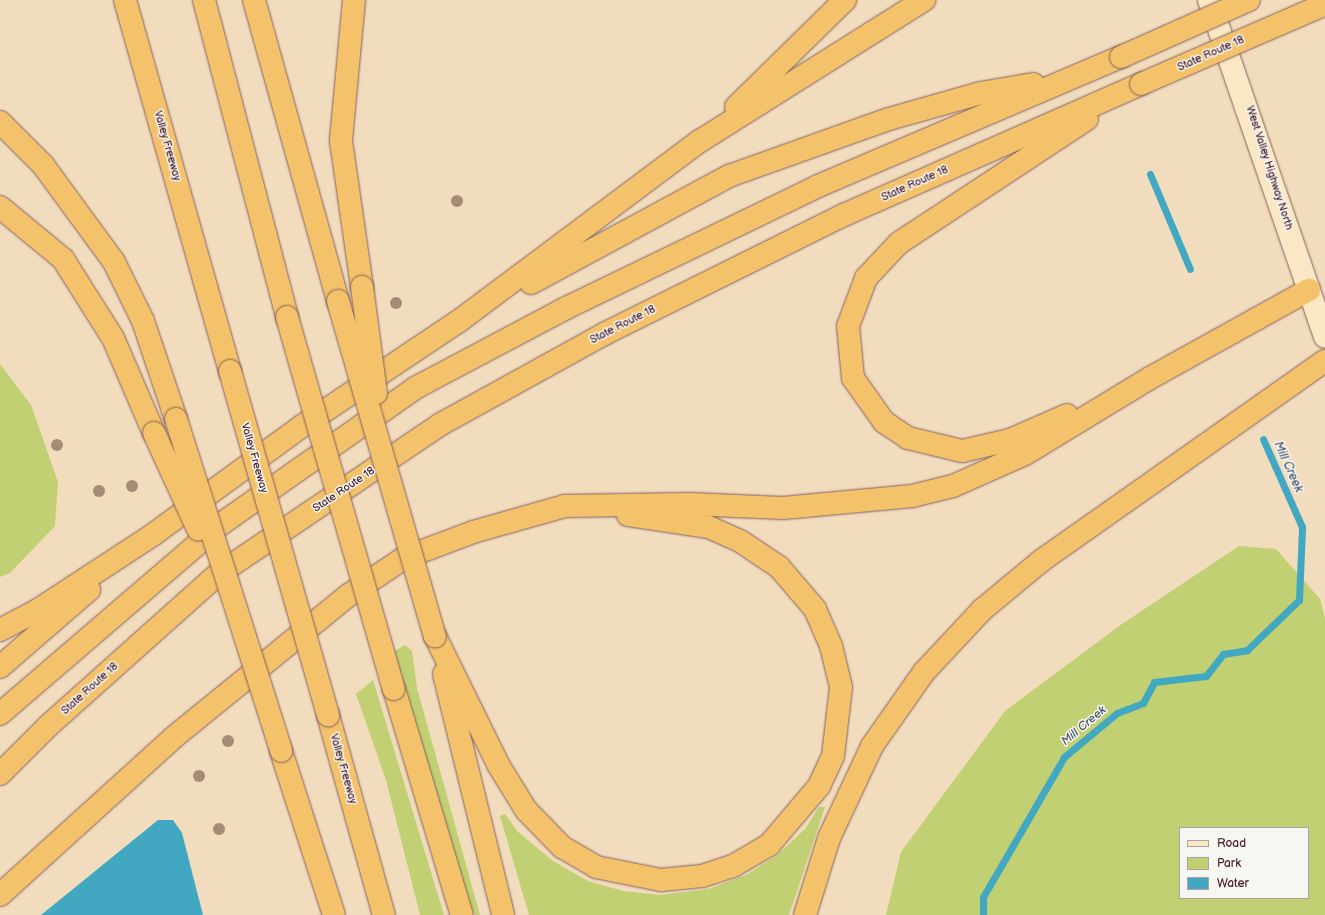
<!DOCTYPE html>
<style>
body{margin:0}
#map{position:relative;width:1325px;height:915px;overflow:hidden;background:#f2dcbe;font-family:"Balsamiq Sans",sans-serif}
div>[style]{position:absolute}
.green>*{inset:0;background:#c0d072}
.water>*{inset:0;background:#42a8c2}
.stream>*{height:7px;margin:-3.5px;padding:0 3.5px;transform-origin:3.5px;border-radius:3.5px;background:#42a8c2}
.roads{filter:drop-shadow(0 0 1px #85615e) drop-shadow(0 0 1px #85615e)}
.secondary>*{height:22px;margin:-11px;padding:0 11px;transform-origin:11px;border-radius:11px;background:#fae7c3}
.motorway>*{height:22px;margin:-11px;padding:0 11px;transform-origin:11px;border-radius:11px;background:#f3c26a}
.bridges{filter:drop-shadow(0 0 1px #85615e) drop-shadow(0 0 1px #85615e)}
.motorway-bridge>*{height:22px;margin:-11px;padding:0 11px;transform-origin:11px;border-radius:11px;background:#f3c26a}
.trees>*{width:12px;height:12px;margin:-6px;border-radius:50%;background:#a68c77}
span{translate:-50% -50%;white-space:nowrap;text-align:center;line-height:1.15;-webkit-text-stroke:3px #f6f6f2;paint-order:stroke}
.street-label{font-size:11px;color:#4a1f2b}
.water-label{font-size:12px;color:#475667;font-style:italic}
.legend{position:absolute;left:1179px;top:827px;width:130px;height:72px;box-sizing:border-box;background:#f6f6f2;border:1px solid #b1a0a2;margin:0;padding:5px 7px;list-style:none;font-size:12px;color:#4a1f2b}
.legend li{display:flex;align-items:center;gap:8px;height:20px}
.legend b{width:20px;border:1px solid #b1a0a2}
</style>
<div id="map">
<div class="green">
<div style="clip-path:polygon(0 364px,31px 405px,58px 482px,55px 526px,10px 573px,0 577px)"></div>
<div style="clip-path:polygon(evenodd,1239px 546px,1276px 549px,1320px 599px,1325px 618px,1325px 915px,886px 915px,901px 852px,1005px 711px,1122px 624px,1239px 546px,1180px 828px,1308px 828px,1308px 898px,1180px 898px,1180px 828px)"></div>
<div style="clip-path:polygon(405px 645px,412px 651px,417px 688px,480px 915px,475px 915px,470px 906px,393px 652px)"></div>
<div style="clip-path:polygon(373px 680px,377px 693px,444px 915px,420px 915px,386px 780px,356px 694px)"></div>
<div style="clip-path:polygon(819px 807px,825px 807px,789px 915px,529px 915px,500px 816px,505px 814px,517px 831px,553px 861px,588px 881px,623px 891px,660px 895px,708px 889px,746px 875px,776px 856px,805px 829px)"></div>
</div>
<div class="water">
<div style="clip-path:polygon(158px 820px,173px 820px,182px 833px,203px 915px,41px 915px)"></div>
</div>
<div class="stream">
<div style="left:1150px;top:174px;width:103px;rotate:67.2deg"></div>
<div style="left:983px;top:915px;width:18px;rotate:-90deg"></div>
<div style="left:983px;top:897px;width:162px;rotate:-59.9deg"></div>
<div style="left:1064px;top:757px;width:69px;rotate:-39.7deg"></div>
<div style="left:1117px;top:713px;width:28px;rotate:-21deg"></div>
<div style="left:1143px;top:703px;width:24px;rotate:-62deg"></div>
<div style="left:1154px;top:682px;width:52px;rotate:-6.6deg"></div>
<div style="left:1206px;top:676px;width:28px;rotate:-52deg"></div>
<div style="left:1223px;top:654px;width:24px;rotate:-9deg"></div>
<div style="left:1247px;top:650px;width:72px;rotate:-43.9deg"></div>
<div style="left:1299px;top:600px;width:73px;rotate:-87.6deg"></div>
<div style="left:1302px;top:527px;width:96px;rotate:-113.9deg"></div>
</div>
<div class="roads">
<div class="secondary">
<div style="left:1209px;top:0;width:356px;rotate:71deg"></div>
</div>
<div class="motorway">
<div style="left:125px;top:0;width:386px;rotate:74.2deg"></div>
<div style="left:204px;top:0;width:328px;rotate:75.3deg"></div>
<div style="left:254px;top:0;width:313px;rotate:74.4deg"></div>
<div style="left:354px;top:0;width:142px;rotate:95.3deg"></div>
<div style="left:341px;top:141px;width:148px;rotate:81.8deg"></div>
<div style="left:736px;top:107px;width:153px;rotate:-44.5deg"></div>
<div style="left:0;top:122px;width:61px;rotate:45deg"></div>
<div style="left:43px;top:165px;width:120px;rotate:53.8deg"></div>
<div style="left:114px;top:262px;width:66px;rotate:63.8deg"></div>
<div style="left:143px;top:321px;width:103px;rotate:71.4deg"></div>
<div style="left:0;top:207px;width:82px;rotate:39.5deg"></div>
<div style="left:63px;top:259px;width:93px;rotate:57.7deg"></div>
<div style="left:113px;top:338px;width:103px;rotate:66.7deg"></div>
<div style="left:531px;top:283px;width:225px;rotate:-28.4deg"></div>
<div style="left:729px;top:176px;width:170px;rotate:-19.6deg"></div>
<div style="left:889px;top:119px;width:96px;rotate:-15.8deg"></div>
<div style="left:981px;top:93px;width:53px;rotate:-9.8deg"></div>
<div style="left:1067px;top:415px;width:62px;rotate:156.3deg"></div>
<div style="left:1010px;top:440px;width:49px;rotate:167.1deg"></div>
<div style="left:962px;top:451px;width:56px;rotate:-166.5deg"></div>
<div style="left:908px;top:438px;width:29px;rotate:-146deg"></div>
<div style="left:884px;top:422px;width:54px;rotate:-125.2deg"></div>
<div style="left:853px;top:378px;width:52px;rotate:-95.5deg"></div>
<div style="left:848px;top:326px;width:51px;rotate:-69.4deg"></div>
<div style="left:866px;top:278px;width:48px;rotate:-46.7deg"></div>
<div style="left:899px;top:243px;width:225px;rotate:-33.4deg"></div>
<div style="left:0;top:630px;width:43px;rotate:-27.8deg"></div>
<div style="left:38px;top:610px;width:139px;rotate:-33.2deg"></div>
<div style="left:154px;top:534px;width:183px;rotate:-36.1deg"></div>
<div style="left:302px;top:426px;width:189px;rotate:-33.8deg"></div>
<div style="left:459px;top:321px;width:301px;rotate:-36.8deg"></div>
<div style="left:700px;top:141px;width:265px;rotate:-32.2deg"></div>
<div style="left:435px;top:636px;width:145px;rotate:63.8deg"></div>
<div style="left:499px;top:766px;width:52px;rotate:58.5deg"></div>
<div style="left:526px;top:810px;width:52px;rotate:45.8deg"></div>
<div style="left:562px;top:847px;width:39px;rotate:30deg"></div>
<div style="left:596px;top:867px;width:66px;rotate:11.3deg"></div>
<div style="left:661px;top:880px;width:41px;rotate:-5.6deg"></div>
<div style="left:702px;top:876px;width:33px;rotate:-18deg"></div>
<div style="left:733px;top:866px;width:42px;rotate:-30.3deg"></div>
<div style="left:769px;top:845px;width:77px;rotate:-49.7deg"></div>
<div style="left:819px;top:786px;width:33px;rotate:-65deg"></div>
<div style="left:833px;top:756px;width:69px;rotate:-83.4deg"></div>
<div style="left:841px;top:687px;width:42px;rotate:-103.7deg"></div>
<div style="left:831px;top:646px;width:40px;rotate:-113.4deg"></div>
<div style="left:815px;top:609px;width:55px;rotate:-130.6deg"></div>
<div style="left:779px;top:567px;width:47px;rotate:-146.3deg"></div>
<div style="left:740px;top:541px;width:35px;rotate:-156deg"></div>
<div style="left:708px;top:527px;width:81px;rotate:-171.5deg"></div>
<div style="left:0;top:667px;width:118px;rotate:-40.9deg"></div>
<div style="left:444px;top:674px;width:248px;rotate:76.2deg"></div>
<div style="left:394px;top:689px;width:236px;rotate:73.3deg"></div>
<div style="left:0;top:714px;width:291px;rotate:-40.7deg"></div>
<div style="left:221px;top:524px;width:239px;rotate:-35deg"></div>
<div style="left:417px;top:387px;width:169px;rotate:-27.9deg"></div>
<div style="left:566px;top:308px;width:280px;rotate:-25.8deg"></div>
<div style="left:818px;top:186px;width:329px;rotate:-23.1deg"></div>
<div style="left:328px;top:715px;width:208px;rotate:74.4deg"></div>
<div style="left:281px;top:751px;width:172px;rotate:72.1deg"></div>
<div style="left:0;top:774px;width:68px;rotate:-45deg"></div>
<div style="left:48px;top:726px;width:227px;rotate:-41.8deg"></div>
<div style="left:217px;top:575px;width:270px;rotate:-34deg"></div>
<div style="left:441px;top:424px;width:186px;rotate:-28.9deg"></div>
<div style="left:604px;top:334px;width:268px;rotate:-26.4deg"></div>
<div style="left:844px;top:215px;width:325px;rotate:-23.8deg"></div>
<div style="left:0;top:895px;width:235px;rotate:-42.2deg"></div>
<div style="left:174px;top:737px;width:225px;rotate:-39.1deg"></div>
<div style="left:349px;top:595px;width:66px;rotate:-33.9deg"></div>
<div style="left:404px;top:558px;width:74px;rotate:-20.6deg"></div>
<div style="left:473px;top:532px;width:96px;rotate:-15.8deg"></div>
<div style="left:565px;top:506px;width:124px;rotate:-0.9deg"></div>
<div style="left:689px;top:504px;width:94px;rotate:2.4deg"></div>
<div style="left:783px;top:508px;width:130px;rotate:-5.3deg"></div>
<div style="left:912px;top:496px;width:42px;rotate:-13.7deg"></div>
<div style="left:953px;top:486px;width:79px;rotate:-24deg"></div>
<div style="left:1025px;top:454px;width:146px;rotate:-31.3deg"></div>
<div style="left:1150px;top:378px;width:182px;rotate:-29deg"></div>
<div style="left:805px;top:915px;width:81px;rotate:-72.7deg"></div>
<div style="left:829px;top:838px;width:102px;rotate:-64.9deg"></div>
<div style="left:872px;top:746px;width:90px;rotate:-54.9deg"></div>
<div style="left:924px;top:672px;width:85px;rotate:-46.9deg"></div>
<div style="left:982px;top:610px;width:77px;rotate:-39.7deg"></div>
<div style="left:1041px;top:561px;width:347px;rotate:-35.2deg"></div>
</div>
</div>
<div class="bridges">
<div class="motorway-bridge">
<div style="left:1121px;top:57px;width:140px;rotate:-24deg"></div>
<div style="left:1141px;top:84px;width:194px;rotate:-23.4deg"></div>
<div style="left:362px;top:287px;width:107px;rotate:82.5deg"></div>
<div style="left:338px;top:301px;width:349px;rotate:73.9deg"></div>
<div style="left:287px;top:317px;width:387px;rotate:74deg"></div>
<div style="left:230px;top:371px;width:358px;rotate:74.1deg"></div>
<div style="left:176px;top:419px;width:348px;rotate:72.4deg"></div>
<div style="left:154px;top:433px;width:106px;rotate:65.4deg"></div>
</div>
</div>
<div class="trees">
<div style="left:457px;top:201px"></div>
<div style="left:396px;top:303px"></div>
<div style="left:57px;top:445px"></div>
<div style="left:132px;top:486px"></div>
<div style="left:99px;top:491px"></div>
<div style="left:228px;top:741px"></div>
<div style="left:199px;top:776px"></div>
<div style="left:219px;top:829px"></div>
</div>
<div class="street-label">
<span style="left:1211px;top:54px;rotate:-24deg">State Route 18</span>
<span style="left:167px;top:146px;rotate:74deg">Valley Freeway</span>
<span style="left:1269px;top:168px;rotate:72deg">West Valley Highway North</span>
<span style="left:915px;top:184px;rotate:-24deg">State Route 18</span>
<span style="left:623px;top:325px;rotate:-27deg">State Route 18</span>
<span style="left:254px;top:458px;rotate:74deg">Valley Freeway</span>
<span style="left:344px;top:490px;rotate:-34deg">State Route 18</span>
<span style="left:90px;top:689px;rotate:-42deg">State Route 18</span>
<span style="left:343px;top:769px;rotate:74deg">Valley Freeway</span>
</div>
<div class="water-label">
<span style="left:1288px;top:467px;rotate:66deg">Mill Creek</span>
<span style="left:1084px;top:726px;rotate:-40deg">Mill Creek</span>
</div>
<ul class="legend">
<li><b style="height:5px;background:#fae7c3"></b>Road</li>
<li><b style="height:11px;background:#c0d072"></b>Park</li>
<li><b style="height:11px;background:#42a8c2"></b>Water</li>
</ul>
</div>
